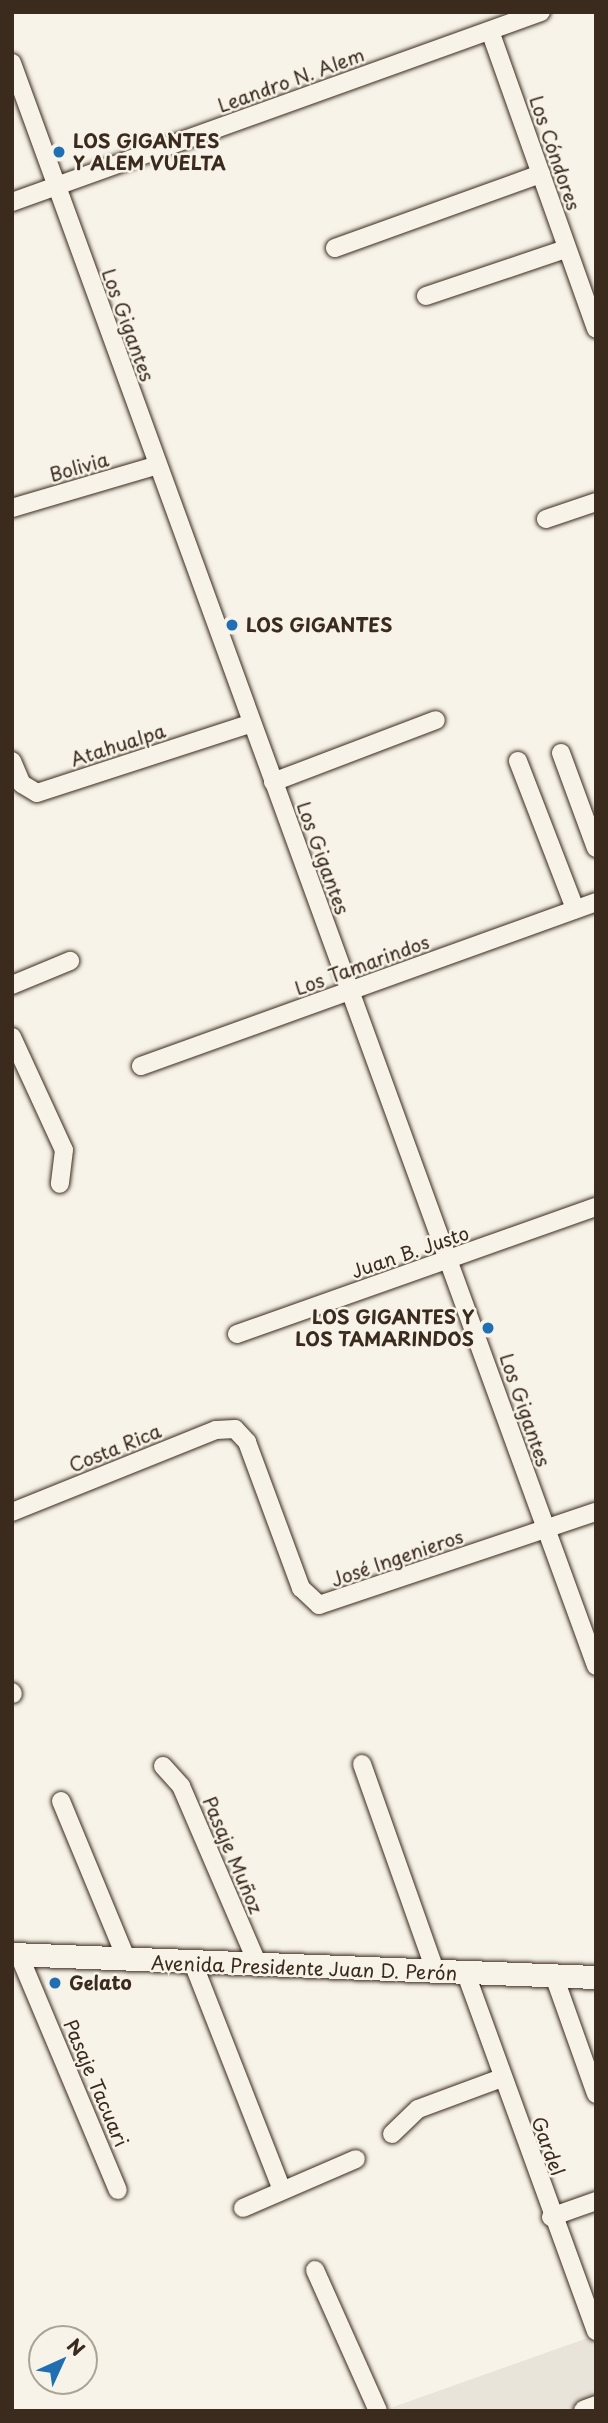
<!DOCTYPE html>
<meta charset="utf-8">
<style>
body{margin:0}
#map{position:relative;width:608px;height:2423px;overflow:hidden;background:#f7f3e8;font-family:"Playpen Sans",sans-serif}
div>[style]{position:absolute}
.built>*{inset:0;background:#e9e4d9}
.roads{filter:drop-shadow(0 0 2px #3b2a1e) drop-shadow(0 0 2px #3b2a1e)}
.minor>*{height:18px;margin:-9px;padding:0 9px;transform-origin:9px;border-radius:9px;background:#f7f3e8}
.major>*{height:23px;margin:-11.5px;padding:0 11.5px;transform-origin:11.5px;border-radius:11.5px;background:#f7f3e8}
.dots>*{width:19px;height:19px;translate:-50% -50%;box-sizing:border-box;border:4px solid #f7f3e8;border-radius:50%}
span{translate:-50% -50%;white-space:nowrap;text-align:center;line-height:1.15;-webkit-text-stroke:5px #f7f3e8;paint-order:stroke}
.street-label{font-size:19px;color:#3b2a1e}
.poi-label{font-size:19px;color:#3b2a1e;font-weight:700}
.left{translate:0 -50%;text-align:left}
.right{translate:-100% -50%;text-align:right}
.frame{position:absolute;inset:0;border:14px solid #3b2a1e;pointer-events:none}
.north{position:absolute;left:28px;top:2325px;width:70px;height:70px;box-sizing:border-box;background:#f7f3e8;border:2px solid #aca397;border-radius:50%;rotate:45deg;font-size:19px;font-weight:700;line-height:28px;text-align:center;color:#3b2a1e}
.north::after{content:'';display:block;margin:auto;width:24px;height:32px;background:#1f6fb2;clip-path:polygon(50% 0,100% 100%,50% 72%,0 100%)}
</style>
<div id="map">
<div class="built">
<div style="clip-path:polygon(596px 2335px,596px 2411px,382px 2411px)"></div>
</div>
<div class="roads">
<div class="minor">
<div style="left:490px;top:31px;width:316px;rotate:70.4deg"></div>
<div style="left:12px;top:63px;width:1706px;rotate:69.98deg"></div>
<div style="left:12px;top:202px;width:562px;rotate:-19.76deg"></div>
<div style="left:335px;top:248px;width:219px;rotate:-19.8deg"></div>
<div style="left:426px;top:296px;width:148px;rotate:-18.6deg"></div>
<div style="left:12px;top:508px;width:152px;rotate:-16.4deg"></div>
<div style="left:546px;top:519px;width:53px;rotate:-18.8deg"></div>
<div style="left:561px;top:753px;width:101px;rotate:69.8deg"></div>
<div style="left:12px;top:761px;width:25px;rotate:67deg"></div>
<div style="left:22px;top:784px;width:17px;rotate:31deg"></div>
<div style="left:37px;top:793px;width:226px;rotate:-18deg"></div>
<div style="left:518px;top:761px;width:159px;rotate:68.9deg"></div>
<div style="left:273px;top:782px;width:174px;rotate:-20.8deg"></div>
<div style="left:12px;top:985px;width:63px;rotate:-22.5deg"></div>
<div style="left:12px;top:1037px;width:124px;rotate:65.3deg"></div>
<div style="left:64px;top:1150px;width:34px;rotate:97deg"></div>
<div style="left:141px;top:1066px;width:484px;rotate:-19.8deg"></div>
<div style="left:237px;top:1334px;width:381px;rotate:-19.5deg"></div>
<div style="left:12px;top:1512px;width:220px;rotate:-21.9deg"></div>
<div style="left:216px;top:1430px;width:19px;rotate:-3deg"></div>
<div style="left:235px;top:1429px;width:18px;rotate:47deg"></div>
<div style="left:247px;top:1442px;width:156px;rotate:69.7deg"></div>
<div style="left:301px;top:1588px;width:25px;rotate:43deg"></div>
<div style="left:319px;top:1605px;width:292px;rotate:-18.6deg"></div>
<div style="left:12px;top:1692px;width:2px;rotate:63deg"></div>
<div style="left:362px;top:1764px;width:222px;rotate:70.5deg"></div>
<div style="left:163px;top:1766px;width:27px;rotate:48deg"></div>
<div style="left:181px;top:1786px;width:195px;rotate:66.7deg"></div>
<div style="left:61px;top:1801px;width:172px;rotate:67.5deg"></div>
<div style="left:19px;top:1955px;width:255px;rotate:67.2deg"></div>
<div style="left:193px;top:1963px;width:244px;rotate:68.6deg"></div>
<div style="left:466px;top:1974px;width:380px;rotate:70deg"></div>
<div style="left:554px;top:1976px;width:125px;rotate:70.4deg"></div>
<div style="left:392px;top:2134px;width:36px;rotate:-44deg"></div>
<div style="left:418px;top:2109px;width:90px;rotate:-20.3deg"></div>
<div style="left:243px;top:2208px;width:123px;rotate:-23.4deg"></div>
<div style="left:551px;top:2217px;width:48px;rotate:-19.6deg"></div>
<div style="left:315px;top:2270px;width:154px;rotate:65.9deg"></div>
</div>
<div class="major">
<div style="left:12px;top:1954px;width:584px;rotate:2.26deg"></div>
<div style="left:585px;top:2411px;width:12px;rotate:-20deg"></div>
</div>
</div>
<div class="dots">
<div style="left:59px;top:152px;background:#1f6fb2"></div>
<div style="left:232px;top:625px;background:#1f6fb2"></div>
<div style="left:488px;top:1328px;background:#1f6fb2"></div>
<div style="left:55px;top:1983px;background:#1f6fb2"></div>
</div>
<div class="street-label">
<span style="left:291px;top:80px;rotate:-20deg">Leandro N. Alem</span>
<span style="left:555px;top:153px;rotate:71deg">Los Cóndores</span>
<span style="left:128px;top:325px;rotate:70deg">Los Gigantes</span>
<span style="left:79px;top:467px;rotate:-16deg">Bolivia</span>
<span style="left:118px;top:745px;rotate:-18deg">Atahualpa</span>
<span style="left:323px;top:858px;rotate:70deg">Los Gigantes</span>
<span style="left:362px;top:965px;rotate:-20deg">Los Tamarindos</span>
<span style="left:410px;top:1252px;rotate:-19deg">Juan B. Justo</span>
<span style="left:525px;top:1410px;rotate:71deg">Los Gigantes</span>
<span style="left:115px;top:1448px;rotate:-22deg">Costa Rica</span>
<span style="left:397px;top:1558px;rotate:-19deg">José Ingenieros</span>
<span style="left:233px;top:1855px;rotate:67deg">Pasaje Muñoz</span>
<span style="left:304px;top:1968px;rotate:2deg">Avenida Presidente Juan D. Perón</span>
<span style="left:96px;top:2083px;rotate:67deg">Pasaje Tacuari</span>
<span style="left:548px;top:2146px;rotate:70deg">Gardel</span>
</div>
<div class="poi-label">
<span class="left" style="left:73px;top:152px">LOS GIGANTES<br>Y ALEM VUELTA</span>
<span class="left" style="left:246px;top:625px">LOS GIGANTES</span>
<span class="right" style="left:474px;top:1328px">LOS GIGANTES Y<br>LOS TAMARINDOS</span>
<span class="left" style="left:69px;top:1983px">Gelato</span>
</div>
<div class="frame"></div>
<div class="north">N</div>
</div>
